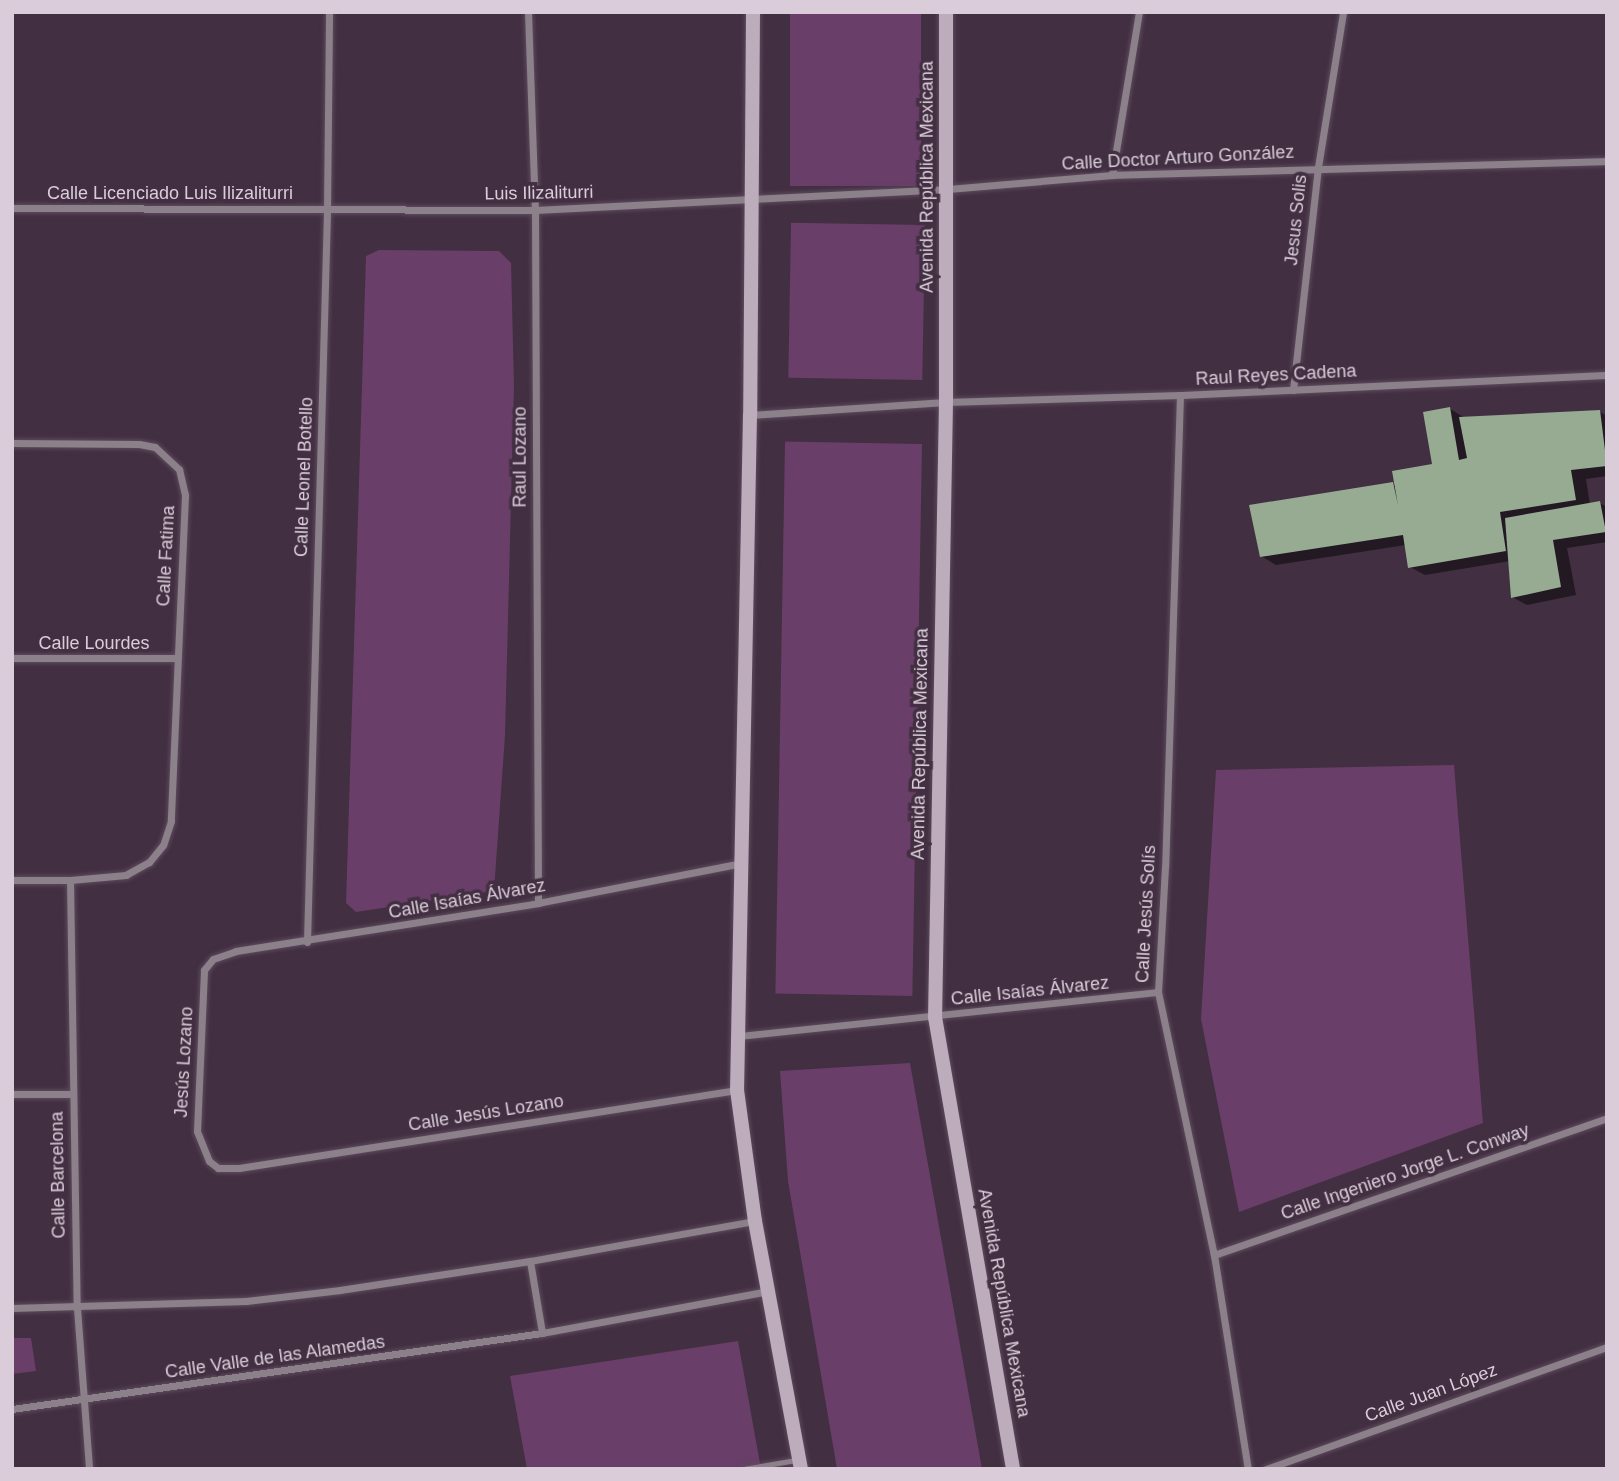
<!DOCTYPE html>
<meta charset="utf-8">
<style>
body{margin:0}
#map{position:relative;width:1619px;height:1481px;overflow:hidden;background:#422f42;font-family:Arial,sans-serif}
div>[style]{position:absolute}
.green>*{inset:0;background:#693e69;transform-origin:0 0}
.shadow>*{inset:0;background:#0007}
.building>*{inset:0;background:#96ab92}
.roads{filter:drop-shadow(0 0 2px #5d4b5d) drop-shadow(0 0 2px #5d4b5d)}
.service>*{height:5px;margin:-2.5px;padding:0 2.5px;transform-origin:2.5px;border-radius:2.5px;background:#8c818b}
.minor>*{height:7px;margin:-3.5px;padding:0 3.5px;transform-origin:3.5px;border-radius:3.5px;background:#8c818b}
.secondary>*{height:14px;margin:-7px;padding:0 7px;transform-origin:7px;border-radius:7px;background:#bcacbc}
span{translate:-50% -50%;white-space:nowrap;text-align:center;line-height:1.15;-webkit-text-stroke:7px #422f42;paint-order:stroke}
.street-label{font-size:18px;color:#dacdd9}
.frame{position:absolute;inset:0;border:14px solid #dacdd9;pointer-events:none}
</style>
<div id="map">
<div class="green">
<div style="left:790px;top:12px;width:131px;height:174px"></div>
<div style="left:925px;top:225px;width:155px;height:134px;rotate:91deg"></div>
<div style="clip-path:polygon(379px 250px,499px 251px,511px 263px,514px 386px,505px 735px,494px 891px,356px 912px,346px 903px,366px 256px)"></div>
<div style="left:922px;top:444px;width:552px;height:137px;rotate:91deg"></div>
<div style="clip-path:polygon(1454px 765px,1483px 1123px,1239px 1212px,1201px 1019px,1216px 770px)"></div>
<div style="clip-path:polygon(910px 1063px,982px 1469px,837px 1469px,788px 1181px,780px 1071px)"></div>
<div style="clip-path:polygon(12px 1338px,31px 1338px,36px 1371px,12px 1374px)"></div>
<div style="clip-path:polygon(738px 1341px,761px 1469px,527px 1469px,510px 1376px)"></div>
</div>
<div class="shadow">
<div style="clip-path:polygon(1450px 409px,1465px 418px,1600px 412px,1607px 416px,1607px 476px,1586px 479px,1590px 505px,1599px 503px,1607px 507px,1607px 542px,1567px 548px,1576px 595px,1527px 605px,1512px 597px,1510px 561px,1425px 575px,1410px 567px,1406px 545px,1276px 565px,1261px 556px,1392px 484px,1397px 487px,1434px 466px)"></div>
</div>
<div class="building">
<div style="clip-path:polygon(1450px 407px,1459px 460px,1467px 458px,1459px 417px,1600px 410px,1607px 466px,1571px 470px,1576px 500px,1500px 512px,1506px 551px,1408px 568px,1403px 535px,1260px 557px,1249px 505px,1393px 482px,1398px 505px,1392px 471px,1432px 464px,1423px 412px)"></div>
<div style="clip-path:polygon(1600px 501px,1606px 532px,1553px 540px,1561px 587px,1511px 598px,1505px 518px)"></div>
</div>
<div class="roads">
<div class="service">
<div style="left:743px;top:1469px;width:54px;rotate:-9.6deg"></div>
</div>
<div class="minor">
<div style="left:528px;top:12px;width:198px;rotate:88deg"></div>
<div style="left:535px;top:210px;width:693px;rotate:89.75deg"></div>
<div style="left:1112px;top:175px;width:165px;rotate:-80.6deg"></div>
<div style="left:12px;top:208px;width:523px;rotate:0.22deg"></div>
<div style="left:535px;top:210px;width:414px;rotate:-2.9deg"></div>
<div style="left:948px;top:189px;width:165px;rotate:-4.9deg"></div>
<div style="left:1112px;top:175px;width:495px;rotate:-1.6deg"></div>
<div style="left:1293px;top:390px;width:224px;rotate:-83.6deg"></div>
<div style="left:1318px;top:167px;width:157px;rotate:-80.8deg"></div>
<div style="left:1180px;top:395px;width:472px;rotate:91.8deg"></div>
<div style="left:1165px;top:867px;width:125px;rotate:93.2deg"></div>
<div style="left:1158px;top:992px;width:269px;rotate:78deg"></div>
<div style="left:1214px;top:1255px;width:217px;rotate:81deg"></div>
<div style="left:750px;top:415px;width:196px;rotate:-3.8deg"></div>
<div style="left:946px;top:402px;width:234px;rotate:-1.7deg"></div>
<div style="left:1180px;top:395px;width:427px;rotate:-2.7deg"></div>
<div style="left:12px;top:443px;width:127px;rotate:0.5deg"></div>
<div style="left:139px;top:444px;width:16px;rotate:11deg"></div>
<div style="left:155px;top:447px;width:33px;rotate:43deg"></div>
<div style="left:179px;top:469px;width:27px;rotate:77deg"></div>
<div style="left:185px;top:495px;width:326px;rotate:92.5deg"></div>
<div style="left:171px;top:821px;width:25px;rotate:108deg"></div>
<div style="left:163px;top:845px;width:22px;rotate:129deg"></div>
<div style="left:149px;top:862px;width:26px;rotate:151deg"></div>
<div style="left:126px;top:875px;width:56px;rotate:174.9deg"></div>
<div style="left:70px;top:880px;width:58px;rotate:180deg"></div>
<div style="left:12px;top:658px;width:164px"></div>
<div style="left:70px;top:880px;width:428px;rotate:89.1deg"></div>
<div style="left:77px;top:1308px;width:161px;rotate:85.7deg"></div>
<div style="left:307px;top:942px;width:732px;rotate:-88.43deg"></div>
<div style="left:327px;top:210px;width:198px;rotate:-89.4deg"></div>
<div style="left:739px;top:1036px;width:421px;rotate:-6deg"></div>
<div style="left:737px;top:1090px;width:504px;rotate:171.1deg"></div>
<div style="left:239px;top:1168px;width:21px;rotate:180deg"></div>
<div style="left:218px;top:1168px;width:11px;rotate:-142deg"></div>
<div style="left:209px;top:1161px;width:32px;rotate:-112deg"></div>
<div style="left:197px;top:1131px;width:161px;rotate:-87.5deg"></div>
<div style="left:204px;top:970px;width:14px;rotate:-51deg"></div>
<div style="left:213px;top:959px;width:24px;rotate:-19deg"></div>
<div style="left:236px;top:951px;width:306px;rotate:-9deg"></div>
<div style="left:538px;top:903px;width:207px;rotate:-11.1deg"></div>
<div style="left:12px;top:1094px;width:60px"></div>
<div style="left:1214px;top:1255px;width:416px;rotate:-19.2deg"></div>
<div style="left:530px;top:1261px;width:73px;rotate:80.5deg"></div>
<div style="left:12px;top:1308px;width:234px;rotate:-1.7deg"></div>
<div style="left:246px;top:1301px;width:95px;rotate:-6.7deg"></div>
<div style="left:340px;top:1290px;width:192px;rotate:-8.7deg"></div>
<div style="left:530px;top:1261px;width:228px;rotate:-10.1deg"></div>
<div style="left:12px;top:1409px;width:535px;rotate:-8.16deg"></div>
<div style="left:542px;top:1333px;width:231px;rotate:-10.5deg"></div>
<div style="left:1266px;top:1469px;width:362px;rotate:-19.7deg"></div>
</div>
<div class="secondary">
<div style="left:753px;top:12px;width:403px;rotate:90.4deg"></div>
<div style="left:750px;top:415px;width:675px;rotate:91.1deg"></div>
<div style="left:737px;top:1090px;width:132px;rotate:82.2deg"></div>
<div style="left:755px;top:1221px;width:252px;rotate:79.5deg"></div>
<div style="left:946px;top:12px;width:390px;rotate:90deg"></div>
<div style="left:946px;top:402px;width:615px;rotate:91.02deg"></div>
<div style="left:935px;top:1017px;width:459px;rotate:80.2deg"></div>
</div>
</div>
<div class="street-label">
<span style="left:1178px;top:158px;rotate:-3deg">Calle Doctor Arturo González</span>
<span style="left:927px;top:177px;rotate:-90deg">Avenida República Mexicana</span>
<span style="left:170px;top:193px">Calle Licenciado Luis Ilizaliturri</span>
<span style="left:539px;top:193px;rotate:-1deg">Luis Ilizaliturri</span>
<span style="left:1296px;top:220px;rotate:-84deg">Jesus Solis</span>
<span style="left:1276px;top:375px;rotate:-3deg">Raul Reyes Cadena</span>
<span style="left:520px;top:457px;rotate:-90deg">Raul Lozano</span>
<span style="left:304px;top:477px;rotate:-88deg">Calle Leonel Botello</span>
<span style="left:166px;top:556px;rotate:-87deg">Calle Fatima</span>
<span style="left:94px;top:643px">Calle Lourdes</span>
<span style="left:920px;top:744px;rotate:-89deg">Avenida República Mexicana</span>
<span style="left:467px;top:899px;rotate:-10deg">Calle Isaías Álvarez</span>
<span style="left:1146px;top:914px;rotate:-87deg">Calle Jesús Solís</span>
<span style="left:1030px;top:991px;rotate:-6deg">Calle Isaías Álvarez</span>
<span style="left:184px;top:1062px;rotate:-87deg">Jesús Lozano</span>
<span style="left:486px;top:1113px;rotate:-9deg">Calle Jesús Lozano</span>
<span style="left:1405px;top:1172px;rotate:-19deg">Calle Ingeniero Jorge L. Conway</span>
<span style="left:58px;top:1175px;rotate:-91deg">Calle Barcelona</span>
<span style="left:1004px;top:1303px;rotate:80deg">Avenida República Mexicana</span>
<span style="left:275px;top:1357px;rotate:-8deg">Calle Valle de las Alamedas</span>
<span style="left:1431px;top:1393px;rotate:-20deg">Calle Juan López</span>
</div>
<div class="frame"></div>
</div>
